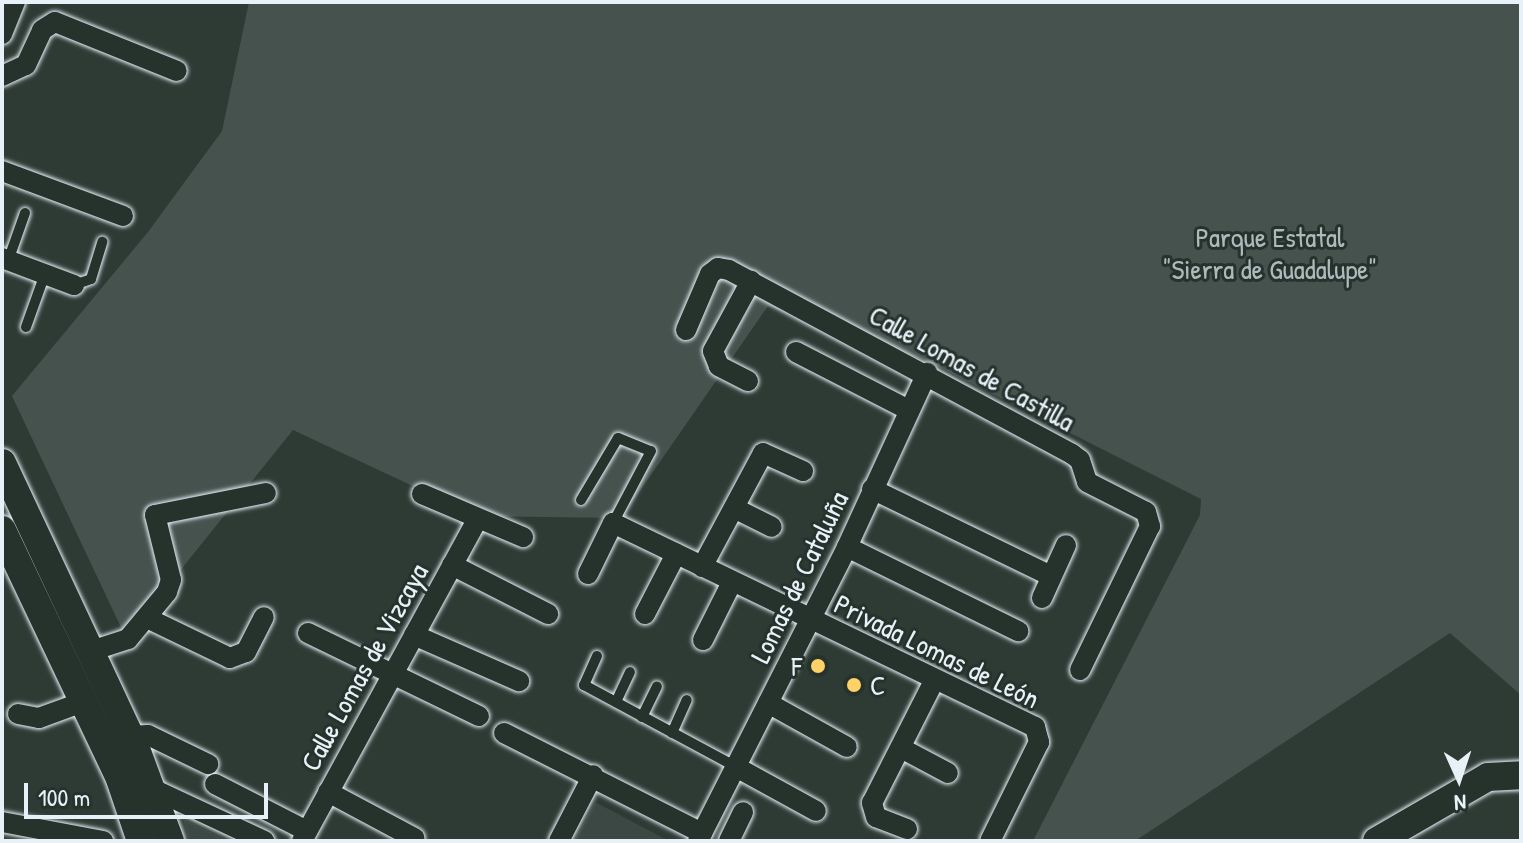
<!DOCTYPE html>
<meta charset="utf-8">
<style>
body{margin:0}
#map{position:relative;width:1523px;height:843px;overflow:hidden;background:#2e3b35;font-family:"Patrick Hand",sans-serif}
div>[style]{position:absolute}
.built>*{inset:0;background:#3b4843}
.green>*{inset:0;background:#45524e}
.roads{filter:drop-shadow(0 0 2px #e8f1f8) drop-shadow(0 0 2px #e8f1f8)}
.lane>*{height:10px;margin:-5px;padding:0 5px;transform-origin:5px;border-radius:5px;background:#26332d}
.street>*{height:20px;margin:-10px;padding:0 10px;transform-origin:10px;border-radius:10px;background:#26332d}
.secondary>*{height:28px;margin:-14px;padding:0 14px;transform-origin:14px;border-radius:14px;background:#26332d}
.dots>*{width:22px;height:22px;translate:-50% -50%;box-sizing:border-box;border:4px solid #26332d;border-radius:50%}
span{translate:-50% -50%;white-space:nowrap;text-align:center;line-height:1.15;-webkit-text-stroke:6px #26332d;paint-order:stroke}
.park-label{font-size:28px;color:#afb9bc}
.street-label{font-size:28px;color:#e8f1f8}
.poi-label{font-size:28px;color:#e8f1f8}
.right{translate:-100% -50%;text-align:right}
.left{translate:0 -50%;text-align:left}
.frame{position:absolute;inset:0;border:4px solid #e8f1f8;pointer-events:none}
.north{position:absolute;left:1419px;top:739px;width:80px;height:80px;-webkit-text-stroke:6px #26332d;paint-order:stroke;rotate:177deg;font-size:22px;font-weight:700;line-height:32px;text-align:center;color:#e8f1f8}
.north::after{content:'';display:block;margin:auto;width:28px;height:36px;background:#e8f1f8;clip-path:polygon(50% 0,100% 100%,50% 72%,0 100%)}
.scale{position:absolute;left:24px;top:783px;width:244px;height:36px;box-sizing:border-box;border:4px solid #e8f1f8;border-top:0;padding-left:10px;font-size:24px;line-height:28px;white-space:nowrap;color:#e8f1f8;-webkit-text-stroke:6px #26332d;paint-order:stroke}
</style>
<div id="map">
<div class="built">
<div style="clip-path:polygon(595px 802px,669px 841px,574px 841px)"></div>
<div style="clip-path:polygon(183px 819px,228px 841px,189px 841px)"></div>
</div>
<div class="green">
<div style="clip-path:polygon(249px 2px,1521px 2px,1521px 695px,1450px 633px,1135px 841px,1033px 841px,1200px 515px,1201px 499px,925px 360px,768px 306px,621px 518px,477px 516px,293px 430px,126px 638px,12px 396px,148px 232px,222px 131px)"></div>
</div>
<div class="roads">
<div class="lane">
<div style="left:8px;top:261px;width:51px;rotate:-70.5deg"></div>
<div style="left:74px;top:285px;width:18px;rotate:-19deg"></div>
<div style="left:91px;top:279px;width:39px;rotate:-73deg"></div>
<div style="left:26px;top:327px;width:56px;rotate:-70.3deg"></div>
<div style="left:581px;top:500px;width:72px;rotate:-59.2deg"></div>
<div style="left:618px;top:438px;width:35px;rotate:22deg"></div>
<div style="left:651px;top:451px;width:81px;rotate:117.8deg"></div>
<div style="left:597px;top:656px;width:32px;rotate:114deg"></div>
<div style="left:584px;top:685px;width:173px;rotate:28.3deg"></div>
<div style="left:616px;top:702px;width:33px;rotate:-65deg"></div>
<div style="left:642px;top:717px;width:34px;rotate:-64deg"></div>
<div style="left:672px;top:733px;width:36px;rotate:-66deg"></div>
</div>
<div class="street">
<div style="left:2px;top:34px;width:35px;rotate:-68deg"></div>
<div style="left:2px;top:76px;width:26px;rotate:-25deg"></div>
<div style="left:26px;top:65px;width:38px;rotate:-65deg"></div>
<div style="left:42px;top:30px;width:15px;rotate:-32deg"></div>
<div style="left:55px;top:22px;width:131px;rotate:21.9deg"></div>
<div style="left:2px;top:171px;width:129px;rotate:20.4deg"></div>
<div style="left:2px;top:258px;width:77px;rotate:20.6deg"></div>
<div style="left:686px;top:330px;width:61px;rotate:-66.8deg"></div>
<div style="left:710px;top:274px;width:10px;rotate:-37deg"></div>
<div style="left:718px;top:268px;width:11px;rotate:10deg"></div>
<div style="left:729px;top:270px;width:389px;rotate:28.2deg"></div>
<div style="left:1072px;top:454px;width:10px;rotate:37deg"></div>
<div style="left:1080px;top:460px;width:23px;rotate:72deg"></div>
<div style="left:1087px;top:482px;width:66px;rotate:27deg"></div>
<div style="left:1146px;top:512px;width:15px;rotate:74deg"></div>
<div style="left:1150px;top:526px;width:160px;rotate:115.9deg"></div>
<div style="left:796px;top:352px;width:127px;rotate:27.2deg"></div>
<div style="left:748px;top:381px;width:33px;rotate:-153deg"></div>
<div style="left:719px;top:366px;width:16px;rotate:-112deg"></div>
<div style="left:713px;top:351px;width:80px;rotate:-61.5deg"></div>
<div style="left:872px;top:489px;width:199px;rotate:25.9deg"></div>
<div style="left:422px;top:494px;width:110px;rotate:23.1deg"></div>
<div style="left:734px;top:508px;width:42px;rotate:26.6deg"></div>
<div style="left:847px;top:547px;width:191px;rotate:26.2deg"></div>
<div style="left:452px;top:565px;width:108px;rotate:27deg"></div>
<div style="left:702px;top:567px;width:129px;rotate:-61.8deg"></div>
<div style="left:763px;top:453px;width:44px;rotate:24.2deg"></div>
<div style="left:588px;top:574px;width:57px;rotate:-63.9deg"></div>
<div style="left:613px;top:523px;width:469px;rotate:25.8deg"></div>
<div style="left:1035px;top:727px;width:16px;rotate:75deg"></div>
<div style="left:1039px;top:742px;width:110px;rotate:116.3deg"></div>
<div style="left:1042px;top:598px;width:58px;rotate:-65.6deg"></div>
<div style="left:645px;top:614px;width:68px;rotate:-62.7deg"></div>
<div style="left:147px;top:618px;width:92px;rotate:25.7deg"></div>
<div style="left:230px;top:658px;width:17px;rotate:-21deg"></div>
<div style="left:246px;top:652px;width:39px;rotate:-63deg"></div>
<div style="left:308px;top:633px;width:190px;rotate:25.9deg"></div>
<div style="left:414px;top:635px;width:115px;rotate:23.7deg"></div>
<div style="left:703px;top:640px;width:65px;rotate:-63.4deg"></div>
<div style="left:91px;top:651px;width:39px;rotate:-18deg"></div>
<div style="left:128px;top:639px;width:61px;rotate:-50.3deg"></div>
<div style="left:167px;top:592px;width:13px;rotate:-72deg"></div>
<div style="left:171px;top:580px;width:67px;rotate:-103.8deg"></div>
<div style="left:155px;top:515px;width:113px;rotate:-11.2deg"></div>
<div style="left:768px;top:703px;width:90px;rotate:29.1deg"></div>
<div style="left:18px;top:714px;width:21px;rotate:11deg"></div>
<div style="left:39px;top:718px;width:47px;rotate:-20deg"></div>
<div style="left:504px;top:733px;width:222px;rotate:26.8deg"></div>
<div style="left:130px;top:736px;width:18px;rotate:-3deg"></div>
<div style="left:148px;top:735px;width:67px;rotate:25.8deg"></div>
<div style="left:901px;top:748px;width:53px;rotate:28deg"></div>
<div style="left:736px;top:767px;width:91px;rotate:28.8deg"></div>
<div style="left:215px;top:784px;width:103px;rotate:27.1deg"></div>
<div style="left:144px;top:790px;width:9px;rotate:-6deg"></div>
<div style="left:153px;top:789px;width:123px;rotate:25.1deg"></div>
<div style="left:328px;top:792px;width:98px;rotate:28.1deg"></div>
<div style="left:2px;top:822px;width:103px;rotate:10.7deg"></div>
<div style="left:907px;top:829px;width:33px;rotate:-159deg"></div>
<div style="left:876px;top:817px;width:15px;rotate:-106deg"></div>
<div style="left:872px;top:803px;width:137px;rotate:-63.1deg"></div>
<div style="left:302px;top:841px;width:366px;rotate:-61.4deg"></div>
<div style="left:559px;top:841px;width:74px;rotate:-62.7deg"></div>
<div style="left:698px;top:841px;width:330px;rotate:-63.1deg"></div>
<div style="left:847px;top:547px;width:192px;rotate:-65.3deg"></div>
<div style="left:729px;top:841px;width:32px;rotate:-64deg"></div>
</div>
<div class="secondary">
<div style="left:2px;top:463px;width:316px;rotate:64.9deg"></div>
<div style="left:136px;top:749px;width:98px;rotate:69.7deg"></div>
<div style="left:2px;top:530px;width:276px;rotate:64.6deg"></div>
<div style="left:120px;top:779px;width:65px;rotate:71.3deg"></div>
<div style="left:1377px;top:841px;width:128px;rotate:-30deg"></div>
<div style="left:1488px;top:777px;width:33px;rotate:-3deg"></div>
</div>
</div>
<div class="dots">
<div style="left:818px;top:666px;background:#ffd166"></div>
<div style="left:854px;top:685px;background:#ffd166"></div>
</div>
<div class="park-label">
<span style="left:1270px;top:253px">Parque Estatal<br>"Sierra de Guadalupe"</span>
</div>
<div class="street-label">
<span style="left:972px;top:368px;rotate:29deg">Calle Lomas de Castilla</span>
<span style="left:799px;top:577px;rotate:-64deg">Lomas de Cataluña</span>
<span style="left:937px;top:651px;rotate:26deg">Privada Lomas de León</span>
<span style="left:364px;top:667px;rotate:-61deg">Calle Lomas de Vizcaya</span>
</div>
<div class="poi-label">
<span class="right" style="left:802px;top:666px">F</span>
<span class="left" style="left:870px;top:685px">C</span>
</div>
<div class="frame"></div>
<div class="north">N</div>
<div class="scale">100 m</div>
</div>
